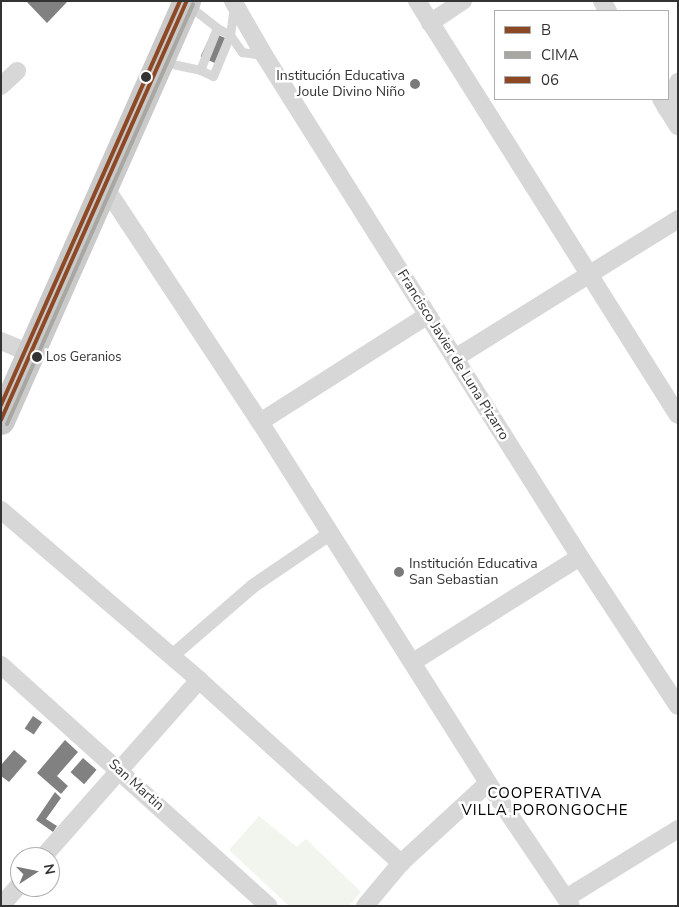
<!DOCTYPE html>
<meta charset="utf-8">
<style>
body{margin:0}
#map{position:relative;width:679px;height:907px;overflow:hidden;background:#fff;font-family:"Nunito Sans",sans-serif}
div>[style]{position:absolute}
.green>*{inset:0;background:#f1f5ed}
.building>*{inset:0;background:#818181;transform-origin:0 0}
.service>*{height:9px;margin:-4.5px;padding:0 4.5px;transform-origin:4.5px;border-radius:4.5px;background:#d7d7d7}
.pedestrian>*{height:14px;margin:-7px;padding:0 7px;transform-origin:7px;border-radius:7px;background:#d7d7d7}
.minor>*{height:18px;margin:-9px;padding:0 9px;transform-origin:9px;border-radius:9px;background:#d7d7d7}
.primary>*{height:28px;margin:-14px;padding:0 14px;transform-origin:14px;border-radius:14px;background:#cacaca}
.bus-1>*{height:4px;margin:-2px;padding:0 2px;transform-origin:2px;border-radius:2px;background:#8d4925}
.bus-2>*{height:4px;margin:-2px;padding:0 2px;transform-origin:2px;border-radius:2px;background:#a9a7a2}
.bus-3>*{height:4px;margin:-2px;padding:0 2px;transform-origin:2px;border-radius:2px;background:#8d4925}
.dots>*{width:14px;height:14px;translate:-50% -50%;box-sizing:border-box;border:2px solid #fff;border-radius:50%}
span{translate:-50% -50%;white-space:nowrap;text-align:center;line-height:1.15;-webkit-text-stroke:5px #fff;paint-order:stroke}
.bus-label{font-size:13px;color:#333}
.left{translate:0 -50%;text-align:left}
.poi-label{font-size:14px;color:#333}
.right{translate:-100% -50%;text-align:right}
.street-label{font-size:14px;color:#333}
.neighbourhood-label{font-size:15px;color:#000;letter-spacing:1px}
.frame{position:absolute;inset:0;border:2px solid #333;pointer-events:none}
.legend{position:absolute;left:494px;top:10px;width:175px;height:90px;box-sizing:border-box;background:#fff;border:1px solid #adadad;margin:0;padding:6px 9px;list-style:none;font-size:15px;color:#333}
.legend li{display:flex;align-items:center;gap:10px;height:25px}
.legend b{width:25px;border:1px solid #adadad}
.north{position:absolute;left:10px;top:847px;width:50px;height:50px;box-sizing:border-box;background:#fff;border:1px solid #adadad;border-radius:50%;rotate:79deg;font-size:14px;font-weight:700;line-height:20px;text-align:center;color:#333}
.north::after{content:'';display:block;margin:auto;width:18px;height:22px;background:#7a7a7a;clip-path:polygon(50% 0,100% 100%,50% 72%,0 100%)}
</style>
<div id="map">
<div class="green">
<div style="clip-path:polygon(259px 816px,297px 847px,306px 839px,361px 892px,349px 906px,289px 906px,229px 850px)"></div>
</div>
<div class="building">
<div style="clip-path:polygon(26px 1px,68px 1px,47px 23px)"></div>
<div style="left:212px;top:32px;width:21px;height:27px;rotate:25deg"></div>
<div style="left:33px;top:716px;width:11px;height:15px;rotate:34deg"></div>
<div style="clip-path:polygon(65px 740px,78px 752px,57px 776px,68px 786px,61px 794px,37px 773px)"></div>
<div style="clip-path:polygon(14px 750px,27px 761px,9px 782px,1px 776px,1px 765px)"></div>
<div style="left:83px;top:758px;width:18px;height:19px;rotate:41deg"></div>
<div style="clip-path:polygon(55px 792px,61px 798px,46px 819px,57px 826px,53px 832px,36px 820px)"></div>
</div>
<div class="service">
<div style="left:188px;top:5px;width:37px;rotate:38deg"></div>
<div style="left:163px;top:62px;width:38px;rotate:12deg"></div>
<div style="left:200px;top:70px;width:45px;rotate:-68deg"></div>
<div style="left:217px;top:28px;width:15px;rotate:28deg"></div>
<div style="left:230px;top:35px;width:21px;rotate:55deg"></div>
<div style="left:242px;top:52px;width:22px;rotate:8deg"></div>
<div style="left:200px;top:70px;width:14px;rotate:25deg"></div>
<div style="left:213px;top:76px;width:44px;rotate:-67.5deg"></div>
<div style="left:230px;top:35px;width:29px;rotate:-82deg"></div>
</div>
<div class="pedestrian">
<div style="left:172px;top:656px;width:107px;rotate:-40.8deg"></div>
<div style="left:253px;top:586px;width:94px;rotate:-34.2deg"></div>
</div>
<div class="minor">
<div style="left:233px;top:1px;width:62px;rotate:60.1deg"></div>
<div style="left:264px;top:55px;width:593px;rotate:57.81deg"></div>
<div style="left:580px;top:557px;width:178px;rotate:56.7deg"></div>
<div style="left:417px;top:1px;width:489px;rotate:57.8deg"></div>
<div style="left:602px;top:1px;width:12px;rotate:59deg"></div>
<div style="left:430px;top:23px;width:40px;rotate:-34deg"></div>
<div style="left:1px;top:86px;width:22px;rotate:-43deg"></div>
<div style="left:661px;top:99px;width:32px;rotate:58deg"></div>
<div style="left:666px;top:108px;width:29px;rotate:-65deg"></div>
<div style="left:105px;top:187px;width:282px;rotate:56.6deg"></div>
<div style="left:260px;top:422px;width:427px;rotate:57.7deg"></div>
<div style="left:488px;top:783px;width:148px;rotate:56deg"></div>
<div style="left:1px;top:341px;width:33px;rotate:23deg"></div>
<div style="left:455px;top:358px;width:263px;rotate:-31.9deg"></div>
<div style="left:260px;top:422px;width:199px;rotate:-32.5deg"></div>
<div style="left:1px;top:510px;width:261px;rotate:40.6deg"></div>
<div style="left:199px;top:680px;width:273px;rotate:42.2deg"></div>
<div style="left:413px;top:662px;width:197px;rotate:-32.2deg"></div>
<div style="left:1px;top:665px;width:360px;rotate:42deg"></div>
<div style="left:43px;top:857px;width:236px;rotate:-48.6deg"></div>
<div style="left:566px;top:898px;width:132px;rotate:-31.6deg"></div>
<div style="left:1px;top:906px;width:29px;rotate:-49deg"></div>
<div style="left:365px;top:906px;width:56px;rotate:-50.1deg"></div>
<div style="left:401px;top:863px;width:118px;rotate:-42.6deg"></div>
</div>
<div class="primary">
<div style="left:1px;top:421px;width:459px;rotate:-66.1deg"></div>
</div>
<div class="bus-1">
<div style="left:1px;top:420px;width:458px;rotate:-66.1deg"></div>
</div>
<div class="bus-2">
<div style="left:7px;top:424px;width:459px;rotate:-66.1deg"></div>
</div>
<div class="bus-3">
<div style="left:1px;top:405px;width:442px;rotate:-66.1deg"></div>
</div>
<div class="dots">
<div style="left:146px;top:77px;background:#333"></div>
<div style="left:415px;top:84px;background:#7a7a7a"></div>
<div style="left:37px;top:357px;background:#333"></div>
<div style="left:399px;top:572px;background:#7a7a7a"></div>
</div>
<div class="bus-label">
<span class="left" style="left:46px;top:357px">Los Geranios</span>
</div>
<div class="poi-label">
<span class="right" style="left:405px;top:84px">Institución Educativa<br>Joule Divino Niño</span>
<span class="left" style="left:409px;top:572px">Institución Educativa<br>San Sebastian</span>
</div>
<div class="street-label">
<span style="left:453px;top:355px;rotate:58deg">Francisco Javier de Luna Pizarro</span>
<span style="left:136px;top:785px;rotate:42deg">San Martin</span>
</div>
<div class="neighbourhood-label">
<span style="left:545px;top:802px">COOPERATIVA<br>VILLA PORONGOCHE</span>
</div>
<div class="frame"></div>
<ul class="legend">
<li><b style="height:6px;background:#8d4925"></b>B</li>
<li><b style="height:6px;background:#a9a7a2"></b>CIMA</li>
<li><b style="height:6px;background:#8d4925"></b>06</li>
</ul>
<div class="north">N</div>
</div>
